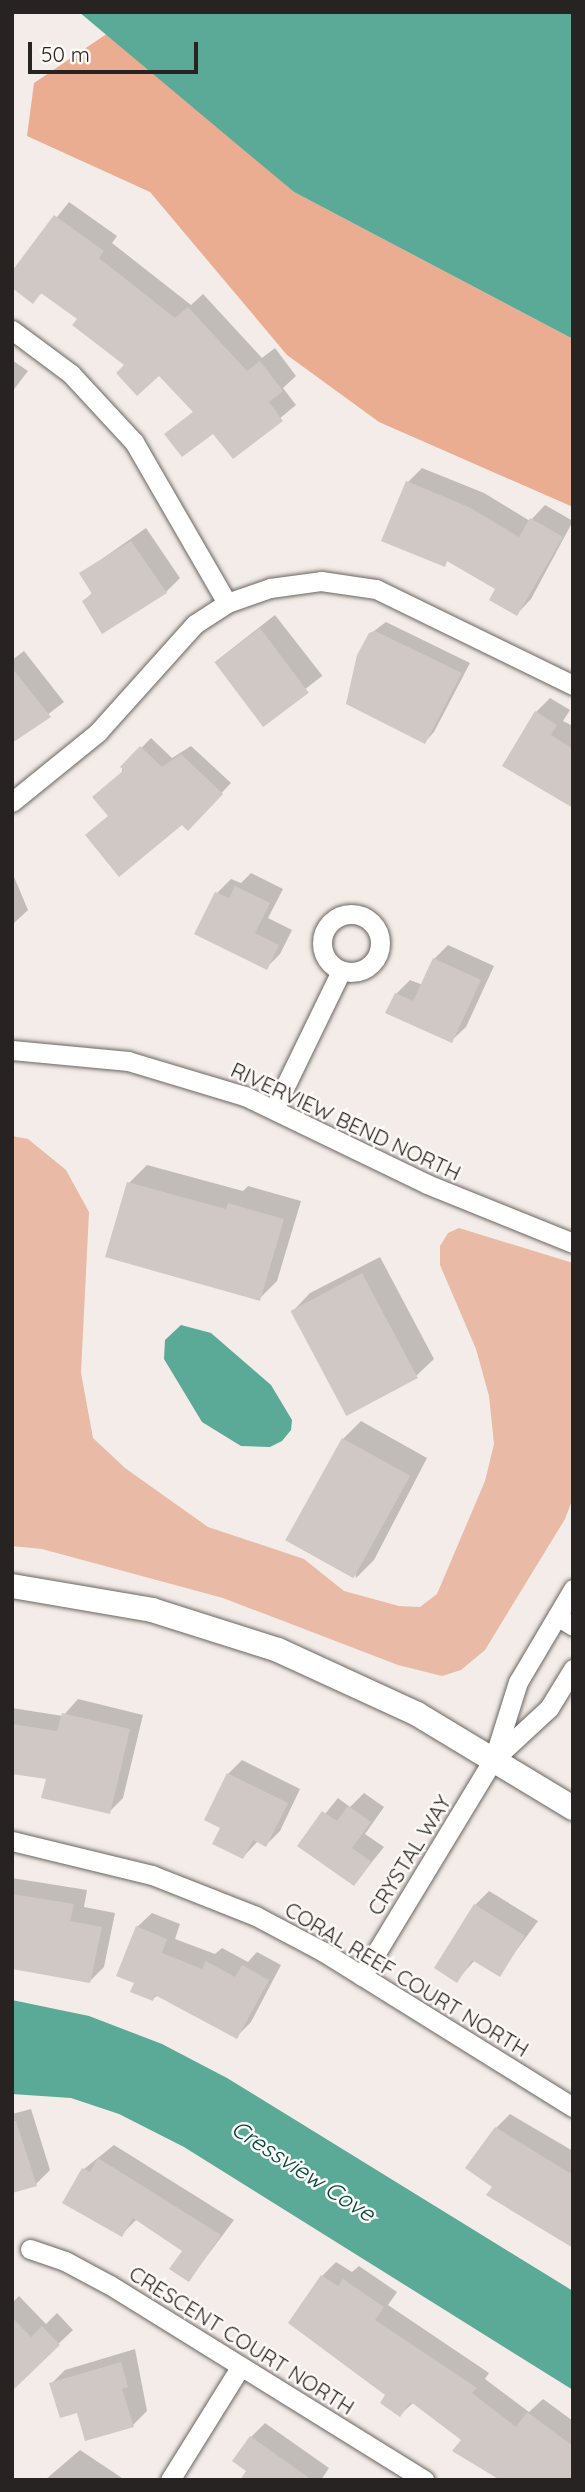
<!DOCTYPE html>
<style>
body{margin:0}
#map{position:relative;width:585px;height:2492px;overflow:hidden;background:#f3ece8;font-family:Quicksand,sans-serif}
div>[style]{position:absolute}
.green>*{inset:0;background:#e9baa5}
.forest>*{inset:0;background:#eaad91}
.water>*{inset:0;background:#5ba997}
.shadow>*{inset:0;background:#0003;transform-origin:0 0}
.building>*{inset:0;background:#cfc8c4;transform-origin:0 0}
.roads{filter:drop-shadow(0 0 2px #6b6562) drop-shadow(0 0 2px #6b6562)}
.minor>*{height:19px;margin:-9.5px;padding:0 9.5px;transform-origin:9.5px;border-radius:9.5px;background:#fff}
.minor>.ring{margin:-9.5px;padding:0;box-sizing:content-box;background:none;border:19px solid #fff;border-radius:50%}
.tertiary>*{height:24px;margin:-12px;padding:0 12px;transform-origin:12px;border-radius:12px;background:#fff}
span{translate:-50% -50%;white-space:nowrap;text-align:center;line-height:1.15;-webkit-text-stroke:5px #fefaf8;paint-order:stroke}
.street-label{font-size:21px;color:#262322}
.water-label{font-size:23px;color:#024a3e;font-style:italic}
.frame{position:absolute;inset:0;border:14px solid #262322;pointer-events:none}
.scale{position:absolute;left:28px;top:42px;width:170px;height:32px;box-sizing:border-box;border:4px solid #262322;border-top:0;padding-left:9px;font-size:21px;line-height:24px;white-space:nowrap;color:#262322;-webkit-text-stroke:5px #fefaf8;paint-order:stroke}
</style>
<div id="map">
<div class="green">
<div style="clip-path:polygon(12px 1136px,28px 1139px,66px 1170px,89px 1212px,81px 1373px,93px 1438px,125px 1468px,208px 1527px,304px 1559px,344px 1591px,399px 1606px,420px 1607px,437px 1594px,485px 1481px,494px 1444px,489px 1396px,476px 1349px,440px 1265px,440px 1246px,448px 1233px,459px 1228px,573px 1263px,573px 1498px,565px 1519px,485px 1650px,461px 1670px,442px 1676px,398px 1665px,223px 1598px,42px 1549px,12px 1546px)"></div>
</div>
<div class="forest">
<div style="clip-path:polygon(108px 33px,294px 192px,573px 339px,573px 507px,379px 422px,287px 355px,150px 192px,27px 136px,34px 83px)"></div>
</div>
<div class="water">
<div style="clip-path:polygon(79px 12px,573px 12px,573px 339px,294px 192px)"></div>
<div style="clip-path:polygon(181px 1325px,211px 1333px,271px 1385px,292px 1420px,291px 1430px,282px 1441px,270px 1447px,241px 1446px,202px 1422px,164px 1359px,165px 1340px)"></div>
<div style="clip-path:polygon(12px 2000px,89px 2016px,162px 2044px,227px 2078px,573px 2291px,573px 2390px,184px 2147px,119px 2114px,71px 2098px,12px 2094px)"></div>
</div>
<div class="shadow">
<div style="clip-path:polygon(69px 202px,117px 236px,112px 243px,191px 305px,203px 294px,262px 358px,275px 348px,296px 376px,283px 388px,296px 405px,233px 457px,214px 431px,167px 435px,194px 411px,159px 373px,126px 365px,79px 319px,43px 292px,33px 301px,12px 274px)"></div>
<div style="clip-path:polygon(12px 360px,28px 371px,12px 392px)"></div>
<div style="clip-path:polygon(422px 468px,484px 493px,530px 521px,545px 505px,573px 521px,531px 599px,517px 614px,497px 589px,448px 560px,444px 565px,408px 482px)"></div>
<div style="clip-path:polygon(146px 528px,180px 578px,166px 592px,84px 601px,93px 592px,82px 573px)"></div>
<div style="left:275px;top:615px;width:77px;height:75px;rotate:52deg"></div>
<div style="clip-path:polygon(386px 622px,470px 663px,434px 732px,425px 742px,370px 634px)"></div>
<div style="clip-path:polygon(24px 651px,64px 702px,12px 742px,12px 660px)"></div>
<div style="clip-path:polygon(550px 698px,570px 710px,563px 721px,573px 726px,573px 807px,536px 712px)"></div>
<div style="clip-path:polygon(151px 738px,172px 758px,191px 746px,231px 783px,188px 828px,182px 823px,110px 815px,123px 767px)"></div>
<div style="clip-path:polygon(12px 872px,28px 910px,12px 925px)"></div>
<div style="clip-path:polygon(251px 873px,283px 889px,268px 918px,292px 930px,280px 954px,266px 968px,217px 893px,231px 879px,241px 883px)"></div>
<div style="clip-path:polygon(448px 945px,494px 966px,466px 1027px,451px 1041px,396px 994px,410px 980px,423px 985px,434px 959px)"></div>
<div style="clip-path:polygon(147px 1165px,243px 1191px,248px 1186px,301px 1201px,277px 1281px,259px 1299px,129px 1183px)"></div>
<div style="clip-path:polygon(380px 1257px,434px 1359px,416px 1376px,293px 1311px,310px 1293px)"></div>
<div style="clip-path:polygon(361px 1421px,427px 1458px,374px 1560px,356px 1578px,343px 1439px)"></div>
<div style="clip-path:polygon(78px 1699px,143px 1715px,123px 1798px,109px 1812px,48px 1778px,16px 1773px,12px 1778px,12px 1708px,63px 1716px)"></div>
<div style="clip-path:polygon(242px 1760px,300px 1789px,280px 1831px,266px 1845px,258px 1841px,243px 1857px,223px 1827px,228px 1774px)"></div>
<div style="clip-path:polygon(364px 1793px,384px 1807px,365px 1834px,384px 1847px,354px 1884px,299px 1846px,338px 1798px,350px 1807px)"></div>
<div style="clip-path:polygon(12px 1878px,87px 1890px,84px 1907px,115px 1913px,104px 1967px,90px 1981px,12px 1955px)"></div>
<div style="clip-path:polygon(489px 1891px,538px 1921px,499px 1974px,475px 1960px,457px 1980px,475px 1905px)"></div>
<div style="clip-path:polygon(152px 1913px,180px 1924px,175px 1939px,215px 1954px,222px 1948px,248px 1962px,257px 1952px,281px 1965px,251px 2022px,236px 2037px,158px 1995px,153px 1999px,136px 1982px,137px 1927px)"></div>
<div style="clip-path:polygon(31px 2109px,50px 2170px,36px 2184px,12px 2191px,12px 2114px)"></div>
<div style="clip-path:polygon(510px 2114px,573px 2151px,573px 2246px,495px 2187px,496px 2128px)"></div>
<div style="clip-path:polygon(114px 2145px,234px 2220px,189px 2280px,184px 2251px,137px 2219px,121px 2235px,64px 2203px,84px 2169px)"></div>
<div style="clip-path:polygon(336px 2262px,352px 2272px,359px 2266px,397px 2292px,388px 2305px,489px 2373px,485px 2379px,529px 2412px,543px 2399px,573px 2421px,573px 2480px,463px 2439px,414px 2402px,400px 2415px,322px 2276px)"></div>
<div style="clip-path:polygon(19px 2296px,46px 2324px,57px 2313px,73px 2330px,12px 2388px,12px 2303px)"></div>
<div style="clip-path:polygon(135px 2349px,147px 2411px,133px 2425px,78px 2410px,51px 2384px,65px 2370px)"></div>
<div style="clip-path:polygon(265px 2423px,329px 2468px,321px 2480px,243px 2480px,248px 2471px,251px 2437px)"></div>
<div style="clip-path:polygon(80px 2450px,122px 2478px,121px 2480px,45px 2480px)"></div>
</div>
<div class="building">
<div style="clip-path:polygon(54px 215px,104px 251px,99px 258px,175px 318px,188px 307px,247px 371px,260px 361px,283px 391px,269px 402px,283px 421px,233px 459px,213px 434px,182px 457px,164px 434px,193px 412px,159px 376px,137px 396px,116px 373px,124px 365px,72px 325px,77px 319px,41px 293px,33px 304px,12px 288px,12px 271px)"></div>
<div style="clip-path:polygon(406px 481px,469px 507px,519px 537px,530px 518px,563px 537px,517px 616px,489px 600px,495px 589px,447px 561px,445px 567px,381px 541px)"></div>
<div style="clip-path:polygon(131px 541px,167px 593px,102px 634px,82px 601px,92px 594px,79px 573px)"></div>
<div style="left:260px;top:628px;width:81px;height:57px;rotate:53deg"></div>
<div style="clip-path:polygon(375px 631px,462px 673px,425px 744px,346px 704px,357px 655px,369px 633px)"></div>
<div style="clip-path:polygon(12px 668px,51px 717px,12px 743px)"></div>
<div style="clip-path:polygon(535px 711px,557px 725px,551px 735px,573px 749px,573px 808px,502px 766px)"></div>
<div style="clip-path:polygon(140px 746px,162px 767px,181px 754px,223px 794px,188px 831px,182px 825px,119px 877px,85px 835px,108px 816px,92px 797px,124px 770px,120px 767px)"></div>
<div style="clip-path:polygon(235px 886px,270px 903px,255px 933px,279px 945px,267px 970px,194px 934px,215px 892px,229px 898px)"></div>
<div style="clip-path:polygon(433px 958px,481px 980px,452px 1043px,385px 1013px,395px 993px,413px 1001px)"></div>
<div style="clip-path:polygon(127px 1182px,226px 1209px,228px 1203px,284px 1219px,260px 1301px,105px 1257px)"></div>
<div style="left:362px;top:1273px;width:119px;height:81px;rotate:62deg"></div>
<div style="left:342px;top:1438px;width:78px;height:117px;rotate:29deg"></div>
<div style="clip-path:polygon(62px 1713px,130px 1729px,110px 1814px,41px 1798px,46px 1779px,12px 1774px,12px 1724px,57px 1731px)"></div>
<div style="clip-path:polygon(227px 1773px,288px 1803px,266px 1847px,253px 1840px,243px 1859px,212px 1844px,220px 1828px,204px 1820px)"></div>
<div style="clip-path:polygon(348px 1806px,371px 1822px,352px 1848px,372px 1862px,354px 1886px,297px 1846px,322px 1811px,337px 1821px)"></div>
<div style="clip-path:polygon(12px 1894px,74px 1904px,70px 1921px,102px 1927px,90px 1983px,12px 1969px)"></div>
<div style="clip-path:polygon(474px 1904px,525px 1936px,500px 1977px,472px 1960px,457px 1983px,434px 1968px)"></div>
<div style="clip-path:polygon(136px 1926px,167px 1939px,162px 1953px,202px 1969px,206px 1961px,235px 1977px,242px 1965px,269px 1980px,237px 2039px,155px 1995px,153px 2001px,130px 1992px,134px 1983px,116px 1976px)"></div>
<div style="clip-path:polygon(12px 2121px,16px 2121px,37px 2186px,12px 2193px)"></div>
<div style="clip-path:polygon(495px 2127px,573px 2175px,573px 2248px,486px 2195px,492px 2187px,465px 2168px)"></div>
<div style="clip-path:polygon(98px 2158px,221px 2235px,189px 2282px,169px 2269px,182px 2251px,133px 2218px,122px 2237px,62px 2203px,82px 2168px,90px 2172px)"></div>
<div style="clip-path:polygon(321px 2275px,338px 2286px,343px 2279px,384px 2307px,375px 2320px,477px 2388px,472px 2393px,516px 2427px,527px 2412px,573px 2446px,573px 2480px,500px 2480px,452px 2451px,461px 2440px,411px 2402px,400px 2417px,380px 2403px,385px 2395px,288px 2323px)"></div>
<div style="clip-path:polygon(12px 2317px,31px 2337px,42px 2326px,60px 2345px,12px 2391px)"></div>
<div style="clip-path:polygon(121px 2362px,128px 2387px,122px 2389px,134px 2427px,85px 2441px,77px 2413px,60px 2418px,49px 2383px)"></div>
<div style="clip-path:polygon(250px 2436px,312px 2480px,240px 2480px,246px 2471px,232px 2461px)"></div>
</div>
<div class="roads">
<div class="minor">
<div style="left:12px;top:330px;width:74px;rotate:36.7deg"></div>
<div style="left:71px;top:374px;width:93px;rotate:47.2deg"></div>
<div style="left:134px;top:442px;width:186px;rotate:60deg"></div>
<div style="left:12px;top:802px;width:111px;rotate:-39.1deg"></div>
<div style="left:98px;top:732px;width:145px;rotate:-48.1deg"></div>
<div style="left:195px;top:624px;width:38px;rotate:-33deg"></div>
<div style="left:227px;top:603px;width:46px;rotate:-19.2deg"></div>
<div style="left:270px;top:588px;width:51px;rotate:-7.8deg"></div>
<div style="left:321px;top:581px;width:56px;rotate:8.3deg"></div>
<div style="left:376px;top:589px;width:219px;rotate:26deg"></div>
<div class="ring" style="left:322px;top:914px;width:39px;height:39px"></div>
<div style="left:12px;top:1050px;width:117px;rotate:5.4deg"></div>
<div style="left:128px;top:1061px;width:122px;rotate:16.7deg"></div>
<div style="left:245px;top:1096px;width:202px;rotate:25.8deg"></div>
<div style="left:427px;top:1184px;width:157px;rotate:22deg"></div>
<div style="left:274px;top:1109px;width:153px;rotate:-64.1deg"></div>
<div style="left:557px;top:1616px;width:19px;rotate:32deg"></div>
<div style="left:495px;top:1758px;width:74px;rotate:-42.8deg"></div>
<div style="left:549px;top:1708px;width:46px;rotate:-58.4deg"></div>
<div style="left:12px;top:1841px;width:144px;rotate:13.7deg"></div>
<div style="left:152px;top:1875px;width:112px;rotate:21.5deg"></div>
<div style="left:256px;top:1916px;width:75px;rotate:27.9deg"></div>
<div style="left:322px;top:1951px;width:296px;rotate:31.9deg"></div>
<div style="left:362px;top:1976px;width:255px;rotate:-58.8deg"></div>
<div style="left:494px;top:1758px;width:80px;rotate:-72.5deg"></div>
<div style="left:518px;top:1682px;width:108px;rotate:-59.4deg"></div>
<div style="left:30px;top:2249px;width:37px;rotate:19deg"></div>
<div style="left:65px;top:2261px;width:51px;rotate:28.1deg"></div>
<div style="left:110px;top:2285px;width:370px;rotate:31.8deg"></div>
<div style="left:170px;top:2480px;width:134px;rotate:-58.1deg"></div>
</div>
<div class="tertiary">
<div style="left:12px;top:1586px;width:142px;rotate:9.7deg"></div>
<div style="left:152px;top:1610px;width:132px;rotate:17.6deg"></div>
<div style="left:278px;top:1650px;width:153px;rotate:24.7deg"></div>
<div style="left:417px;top:1714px;width:182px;rotate:31.1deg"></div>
</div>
</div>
<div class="street-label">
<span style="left:346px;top:1121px;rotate:25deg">RIVERVIEW BEND NORTH</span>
<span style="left:409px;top:1855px;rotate:-58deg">CRYSTAL WAY</span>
<span style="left:407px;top:1979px;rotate:31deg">CORAL REEF COURT NORTH</span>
<span style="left:242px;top:2340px;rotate:32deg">CRESCENT COURT NORTH</span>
</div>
<div class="water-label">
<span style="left:303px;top:2171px;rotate:33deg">Cressview Cove</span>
</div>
<div class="frame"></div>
<div class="scale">50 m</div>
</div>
